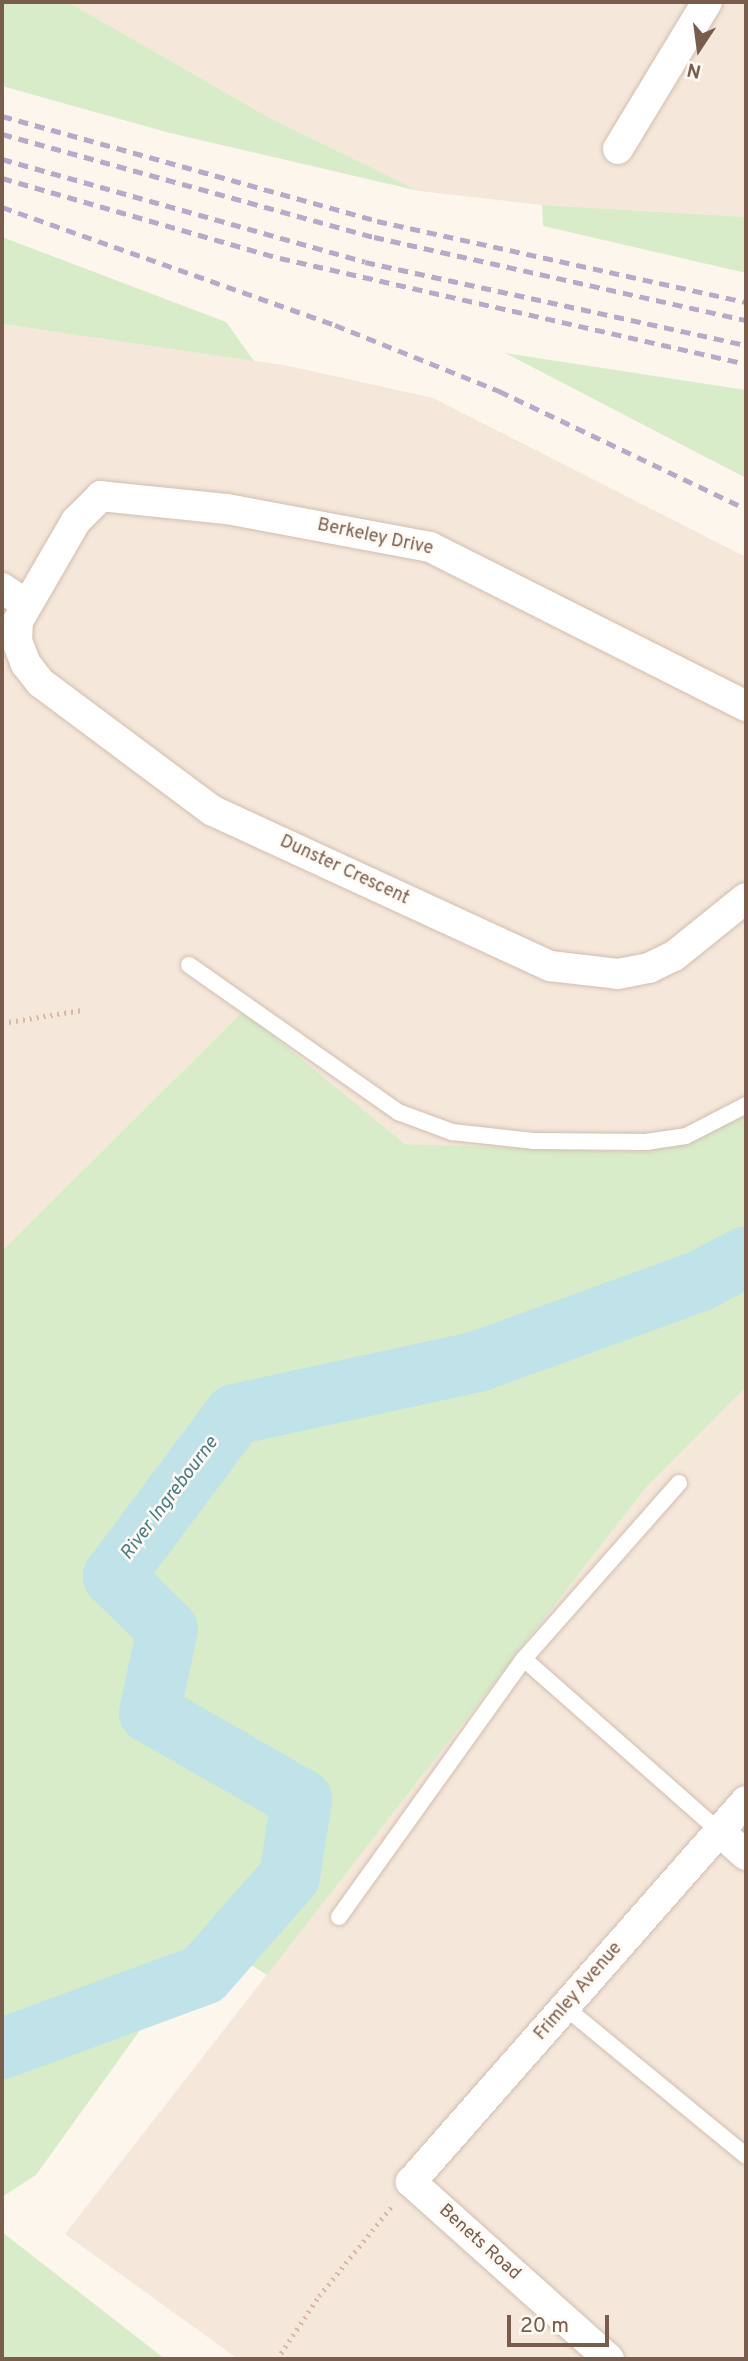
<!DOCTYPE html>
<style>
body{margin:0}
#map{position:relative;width:748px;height:2361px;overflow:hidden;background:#fdf6ec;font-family:Overpass,sans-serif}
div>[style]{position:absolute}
.residential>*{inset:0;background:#f5e8da}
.green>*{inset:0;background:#d8ecc9}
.river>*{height:61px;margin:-30.5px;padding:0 30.5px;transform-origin:30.5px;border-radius:30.5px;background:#bfe3e8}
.path>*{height:4.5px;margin-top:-2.25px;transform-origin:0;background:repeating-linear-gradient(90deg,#d9b8a5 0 2px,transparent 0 7px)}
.roads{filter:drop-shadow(0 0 2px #d1beb0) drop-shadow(0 0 2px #d1beb0)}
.lane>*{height:16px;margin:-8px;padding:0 8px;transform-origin:8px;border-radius:8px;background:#fff}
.street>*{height:30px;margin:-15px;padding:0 15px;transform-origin:15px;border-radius:15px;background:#fff}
.rail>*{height:5px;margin-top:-2.5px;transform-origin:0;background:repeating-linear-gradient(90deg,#b9a8c9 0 10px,transparent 0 17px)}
span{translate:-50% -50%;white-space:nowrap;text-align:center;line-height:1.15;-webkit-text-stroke:5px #fffaf3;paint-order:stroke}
.street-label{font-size:18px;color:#7a5c4d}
.water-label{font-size:19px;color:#437c86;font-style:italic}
.frame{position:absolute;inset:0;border:4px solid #7a5c4d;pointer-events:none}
.north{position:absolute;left:664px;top:14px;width:70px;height:70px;-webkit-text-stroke:5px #fffaf3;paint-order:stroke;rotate:193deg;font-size:19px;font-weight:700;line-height:28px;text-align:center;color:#7a5c4d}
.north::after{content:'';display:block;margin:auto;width:24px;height:32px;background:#7a5c4d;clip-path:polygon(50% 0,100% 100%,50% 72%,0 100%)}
.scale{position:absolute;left:507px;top:2315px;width:102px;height:32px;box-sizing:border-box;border:4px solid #7a5c4d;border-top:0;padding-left:9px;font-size:21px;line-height:24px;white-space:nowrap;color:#7a5c4d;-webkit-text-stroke:5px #fffaf3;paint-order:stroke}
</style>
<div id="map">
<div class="residential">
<div style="clip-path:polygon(68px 2px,746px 2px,746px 217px,542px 205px,419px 191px,268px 117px)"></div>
<div style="clip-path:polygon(2px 324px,284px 365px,433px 398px,746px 557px,746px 1101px,641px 1152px,405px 1144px,243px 1011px,2px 1251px)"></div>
<div style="clip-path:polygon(746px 1387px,746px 2359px,238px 2359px,65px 2234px,644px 1490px)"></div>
</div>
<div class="green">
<div style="clip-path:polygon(2px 2px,68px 2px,268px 117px,419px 191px,170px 133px,2px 86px)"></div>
<div style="clip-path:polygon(542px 205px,746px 217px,746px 273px,543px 226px)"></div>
<div style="clip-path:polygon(2px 237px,226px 322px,254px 361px,2px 324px)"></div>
<div style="clip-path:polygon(505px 353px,746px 390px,746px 478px)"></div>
<div style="clip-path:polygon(243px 1011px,405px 1144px,641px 1152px,746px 1100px,746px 1387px,644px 1490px,267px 1975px,207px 1937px,36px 2175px,2px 2197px,2px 1251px)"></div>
<div style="clip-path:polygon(2px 2232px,165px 2359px,2px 2359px)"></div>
</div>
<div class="river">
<div style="left:2px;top:2048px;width:214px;rotate:-20.2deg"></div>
<div style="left:203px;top:1974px;width:130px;rotate:-48.7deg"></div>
<div style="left:289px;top:1876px;width:78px;rotate:-81.1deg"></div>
<div style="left:301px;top:1799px;width:175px;rotate:-150.2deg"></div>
<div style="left:149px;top:1712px;width:85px;rotate:-77.8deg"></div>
<div style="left:167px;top:1629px;width:76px;rotate:-135.5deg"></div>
<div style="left:113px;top:1576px;width:202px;rotate:-53.2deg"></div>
<div style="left:234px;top:1414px;width:249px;rotate:-12.3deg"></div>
<div style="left:477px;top:1361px;width:235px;rotate:-19.9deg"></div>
<div style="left:698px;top:1281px;width:54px;rotate:-27.5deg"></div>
</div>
<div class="path">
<div style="left:2px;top:1023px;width:81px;rotate:-9.2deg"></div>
<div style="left:277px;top:2359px;width:76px;rotate:-56.3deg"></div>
<div style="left:319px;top:2296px;width:116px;rotate:-51deg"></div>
</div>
<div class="roads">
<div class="lane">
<div style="left:189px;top:965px;width:256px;rotate:35.1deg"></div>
<div style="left:398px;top:1112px;width:58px;rotate:20.3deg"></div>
<div style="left:452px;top:1132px;width:81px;rotate:6.3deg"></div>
<div style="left:533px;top:1141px;width:113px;rotate:0.5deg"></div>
<div style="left:646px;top:1142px;width:40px;rotate:-8.5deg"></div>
<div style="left:686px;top:1136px;width:68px;rotate:-27.3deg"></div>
<div style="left:679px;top:1483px;width:235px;rotate:131.4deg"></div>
<div style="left:524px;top:1659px;width:260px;rotate:41.4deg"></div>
<div style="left:339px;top:1917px;width:317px;rotate:-54.4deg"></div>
<div style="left:566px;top:2008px;width:233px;rotate:39.4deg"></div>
</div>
<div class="street">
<div style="left:618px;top:149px;width:172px;rotate:-58.8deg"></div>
<div style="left:2px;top:588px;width:27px;rotate:34deg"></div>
<div style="left:746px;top:706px;width:354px;rotate:-153.3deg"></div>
<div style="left:430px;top:547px;width:208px;rotate:-169.4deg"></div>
<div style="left:226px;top:509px;width:126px;rotate:-174.1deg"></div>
<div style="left:101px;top:496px;width:35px;rotate:135deg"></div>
<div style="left:76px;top:521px;width:116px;rotate:120.1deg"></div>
<div style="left:18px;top:621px;width:20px;rotate:93deg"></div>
<div style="left:17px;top:641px;width:25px;rotate:69deg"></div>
<div style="left:26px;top:664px;width:24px;rotate:52deg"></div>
<div style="left:41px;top:683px;width:214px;rotate:36.7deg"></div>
<div style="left:213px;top:811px;width:371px;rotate:24.7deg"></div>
<div style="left:550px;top:966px;width:68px;rotate:6.7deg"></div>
<div style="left:618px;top:974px;width:32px;rotate:-11deg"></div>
<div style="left:649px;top:968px;width:28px;rotate:-26deg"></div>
<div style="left:674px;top:956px;width:92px;rotate:-38.9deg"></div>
<div style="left:719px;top:1831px;width:36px;rotate:42deg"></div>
<div style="left:609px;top:2359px;width:266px;rotate:-138.2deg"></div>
<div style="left:411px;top:2182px;width:507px;rotate:-48.68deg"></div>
</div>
</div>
<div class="rail">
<div style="left:2px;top:116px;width:389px;rotate:15.6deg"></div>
<div style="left:377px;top:221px;width:378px;rotate:12.4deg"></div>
<div style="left:2px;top:134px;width:386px;rotate:15.5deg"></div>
<div style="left:374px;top:237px;width:381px;rotate:12.6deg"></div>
<div style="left:2px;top:159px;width:377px;rotate:15.8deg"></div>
<div style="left:365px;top:262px;width:390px;rotate:12.3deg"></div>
<div style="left:2px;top:178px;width:289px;rotate:16.1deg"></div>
<div style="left:280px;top:258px;width:478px;rotate:12.8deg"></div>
<div style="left:2px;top:207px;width:353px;rotate:19.5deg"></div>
<div style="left:335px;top:325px;width:177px;rotate:21.9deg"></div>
<div style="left:499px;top:391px;width:274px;rotate:25.5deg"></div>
</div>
<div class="street-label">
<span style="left:375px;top:538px;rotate:12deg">Berkeley Drive</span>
<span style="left:344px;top:871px;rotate:25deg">Dunster Crescent</span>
<span style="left:579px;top:1992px;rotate:-49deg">Frimley Avenue</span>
<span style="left:479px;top:2243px;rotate:42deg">Benets Road</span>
</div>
<div class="water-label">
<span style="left:170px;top:1499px;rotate:-53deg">River Ingrebourne</span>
</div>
<div class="frame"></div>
<div class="north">N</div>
<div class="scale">20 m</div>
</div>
